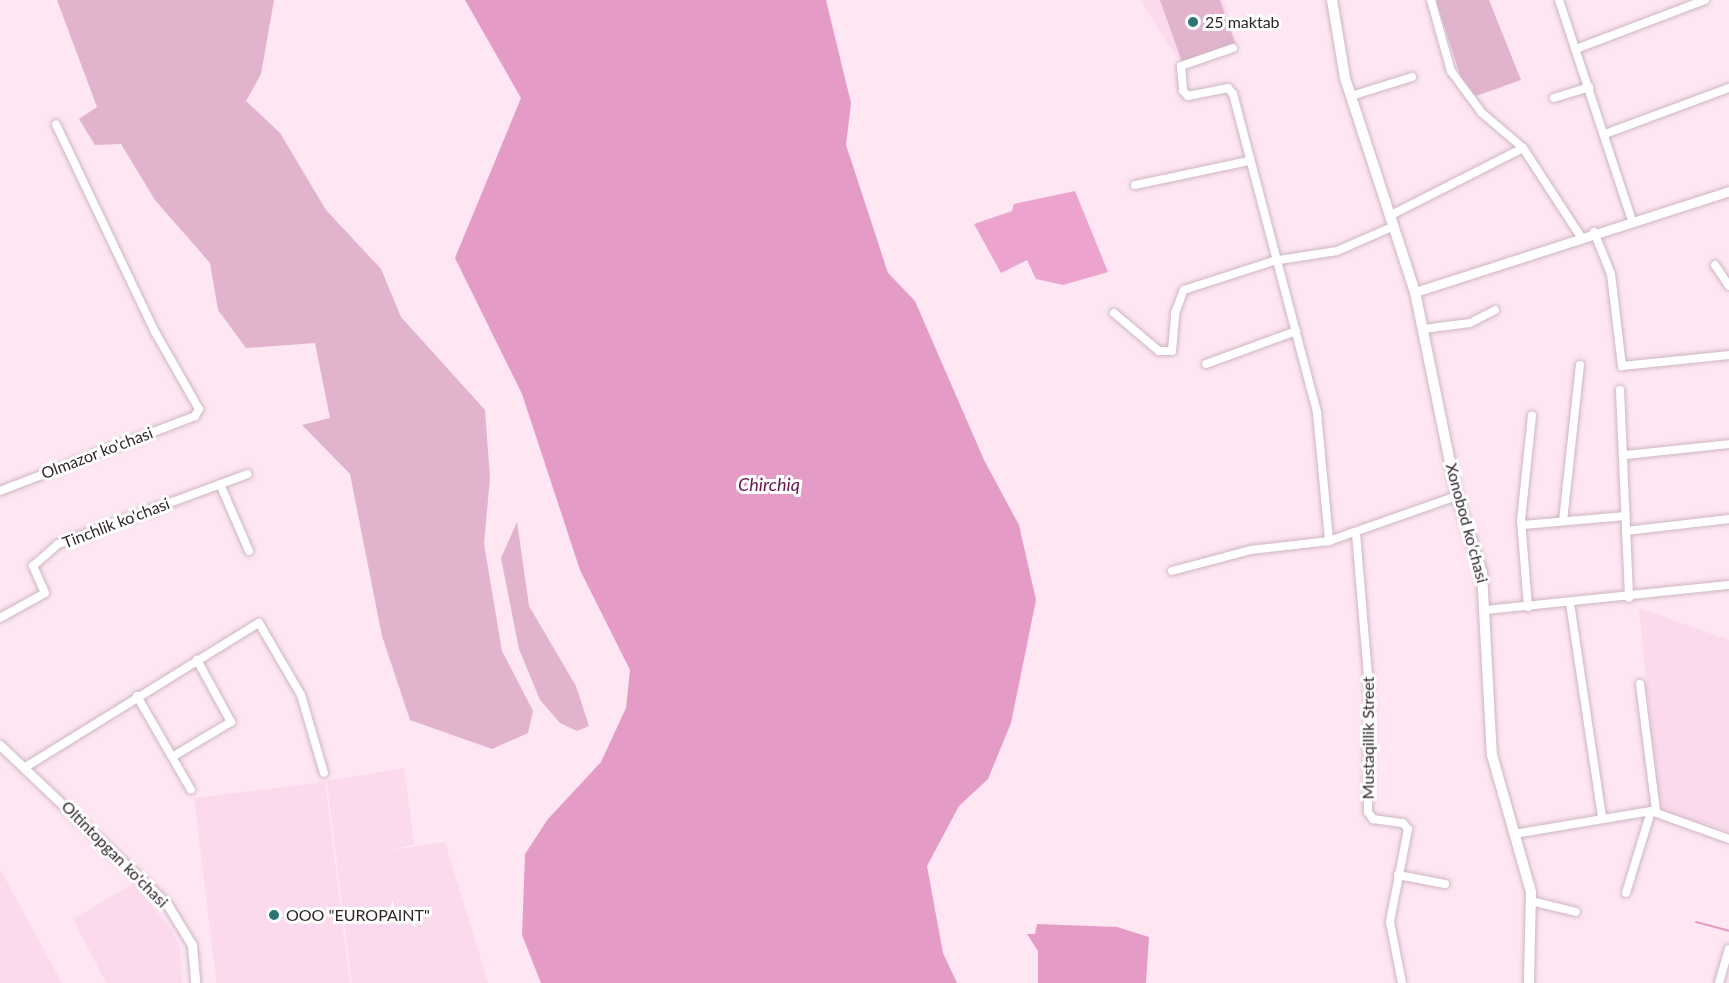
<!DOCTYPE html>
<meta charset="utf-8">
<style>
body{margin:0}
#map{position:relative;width:1729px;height:983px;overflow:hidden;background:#fee6f3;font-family:Lato,sans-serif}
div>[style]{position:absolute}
.built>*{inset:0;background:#fadaec;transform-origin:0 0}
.green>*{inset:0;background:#e1b3cd}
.forest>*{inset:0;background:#eca3ce}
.water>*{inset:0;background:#e49bc6}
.stream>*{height:2px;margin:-1px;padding:0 1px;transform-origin:1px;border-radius:1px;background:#e49bc6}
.roads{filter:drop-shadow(0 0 2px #ceb6c3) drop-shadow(0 0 2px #ceb6c3)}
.minor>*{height:8px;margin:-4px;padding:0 4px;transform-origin:4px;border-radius:4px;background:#fff}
.tertiary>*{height:9px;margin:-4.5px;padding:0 4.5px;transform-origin:4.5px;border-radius:4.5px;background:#fff}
.secondary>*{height:10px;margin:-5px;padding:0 5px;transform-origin:5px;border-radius:5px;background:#fff}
.dots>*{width:16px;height:16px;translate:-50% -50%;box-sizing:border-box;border:3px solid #fff;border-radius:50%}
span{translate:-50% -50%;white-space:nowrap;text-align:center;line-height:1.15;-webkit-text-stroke:6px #fff;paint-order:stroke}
.poi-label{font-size:16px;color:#2e252a}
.left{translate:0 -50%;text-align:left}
.street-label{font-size:16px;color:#2e252a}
.water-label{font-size:18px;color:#67144e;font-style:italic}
</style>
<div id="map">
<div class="built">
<div style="clip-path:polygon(1140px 0,1224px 0,1237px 45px,1181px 64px)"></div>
<div style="clip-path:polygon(1639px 608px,1729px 640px,1729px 831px,1659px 809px)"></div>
<div style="clip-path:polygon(404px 768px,414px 844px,388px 851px,445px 842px,488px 983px,352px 983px,336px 857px,343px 855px,336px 856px,327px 781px)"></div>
<div style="left:325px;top:782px;width:202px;height:132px;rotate:83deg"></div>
<div style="clip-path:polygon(0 869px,62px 983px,0 983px)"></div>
<div style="clip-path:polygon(133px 884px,169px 926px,180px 948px,182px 983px,106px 983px,73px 919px)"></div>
</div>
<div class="green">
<div style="clip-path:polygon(57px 0,274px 0,261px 74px,246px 101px,280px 133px,326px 210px,381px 269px,401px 317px,485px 410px,490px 478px,484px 544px,502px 651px,533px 711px,528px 733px,492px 749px,410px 720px,382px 636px,350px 474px,302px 425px,330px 418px,315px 343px,246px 348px,218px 310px,210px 263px,155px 200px,121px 144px,95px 145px,79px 119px,97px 107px)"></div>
<div style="clip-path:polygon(1160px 0,1220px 0,1235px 43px,1182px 62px)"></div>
<div style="clip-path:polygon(1436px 0,1489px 0,1521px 80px,1476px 96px,1461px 78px)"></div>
<div style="clip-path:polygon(517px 522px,529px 606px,576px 686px,589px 726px,577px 731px,560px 723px,540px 700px,519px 649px,501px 558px)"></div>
</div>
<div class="forest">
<div style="clip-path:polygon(1075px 191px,1108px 272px,1063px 285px,1036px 279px,1027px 260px,1001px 273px,974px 224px,1012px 211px,1014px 204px)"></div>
</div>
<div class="water">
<div style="clip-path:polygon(465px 0,826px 0,851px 103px,846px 145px,888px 273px,915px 301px,984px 460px,1019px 525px,1036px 600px,1011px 723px,988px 779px,959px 806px,927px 866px,943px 953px,957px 983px,541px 983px,522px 935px,525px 854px,548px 819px,601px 762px,626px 708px,630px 670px,580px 570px,522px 394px,455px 258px,521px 98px)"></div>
<div style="clip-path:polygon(1037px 924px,1117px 927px,1149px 937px,1146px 983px,1038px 983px,1038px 951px,1027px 934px,1035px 934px)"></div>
</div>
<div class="stream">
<div style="left:1696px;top:922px;width:34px;rotate:15deg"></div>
</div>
<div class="roads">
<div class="minor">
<div style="left:1431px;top:0;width:74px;rotate:74.3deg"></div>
<div style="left:1451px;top:71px;width:52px;rotate:53.6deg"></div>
<div style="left:1482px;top:113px;width:54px;rotate:40.5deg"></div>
<div style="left:1523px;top:148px;width:106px;rotate:56.9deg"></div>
<div style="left:1559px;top:0;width:230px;rotate:71.7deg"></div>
<div style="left:1233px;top:48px;width:55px;rotate:160.9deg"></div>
<div style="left:1181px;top:66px;width:25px;rotate:85deg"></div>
<div style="left:1183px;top:91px;width:7px;rotate:45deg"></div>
<div style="left:1188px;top:96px;width:41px;rotate:-11.3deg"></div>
<div style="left:1228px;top:88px;width:8px;rotate:50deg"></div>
<div style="left:1233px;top:94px;width:330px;rotate:75.2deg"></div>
<div style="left:1317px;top:413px;width:129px;rotate:84.6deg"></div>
<div style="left:1576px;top:49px;width:138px;rotate:-20.8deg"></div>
<div style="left:1351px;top:96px;width:64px;rotate:-17.3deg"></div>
<div style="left:1554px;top:98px;width:37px;rotate:-17deg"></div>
<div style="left:1605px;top:134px;width:132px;rotate:-20.4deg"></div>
<div style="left:1135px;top:185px;width:116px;rotate:-11.9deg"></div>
<div style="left:1389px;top:216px;width:150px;rotate:-26.9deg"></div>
<div style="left:1594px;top:232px;width:45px;rotate:68deg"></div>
<div style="left:1611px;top:274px;width:93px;rotate:83.2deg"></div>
<div style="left:1622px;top:366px;width:108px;rotate:-5.9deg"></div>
<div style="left:1715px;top:265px;width:25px;rotate:56deg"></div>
<div style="left:1114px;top:313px;width:59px;rotate:40.2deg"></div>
<div style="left:1159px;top:351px;width:13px"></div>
<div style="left:1172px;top:351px;width:38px;rotate:-85deg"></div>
<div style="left:1175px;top:313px;width:25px;rotate:-69deg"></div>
<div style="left:1184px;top:290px;width:94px;rotate:-18deg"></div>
<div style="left:1273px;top:261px;width:65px;rotate:-8.9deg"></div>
<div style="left:1337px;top:251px;width:60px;rotate:-23.6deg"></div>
<div style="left:1424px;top:329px;width:46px;rotate:-7.4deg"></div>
<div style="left:1470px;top:323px;width:28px;rotate:-27deg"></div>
<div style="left:1206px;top:364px;width:96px;rotate:-20.1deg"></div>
<div style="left:1620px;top:390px;width:208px;rotate:87.5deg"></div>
<div style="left:1625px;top:455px;width:105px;rotate:-6deg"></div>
<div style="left:220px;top:484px;width:73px;rotate:66.6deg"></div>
<div style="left:0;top:491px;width:209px;rotate:-21deg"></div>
<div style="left:195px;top:416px;width:8px;rotate:-60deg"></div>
<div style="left:199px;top:409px;width:89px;rotate:-119.7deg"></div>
<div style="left:155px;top:332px;width:230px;rotate:-115.5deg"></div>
<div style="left:1563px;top:521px;width:157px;rotate:-83.8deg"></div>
<div style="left:1523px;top:525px;width:103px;rotate:-5deg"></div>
<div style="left:1626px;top:531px;width:104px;rotate:-6.6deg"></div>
<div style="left:1356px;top:533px;width:157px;rotate:85.2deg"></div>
<div style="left:1369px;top:689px;width:123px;rotate:90.5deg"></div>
<div style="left:1368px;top:812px;width:9px;rotate:54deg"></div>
<div style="left:1373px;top:819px;width:30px;rotate:8deg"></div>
<div style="left:1403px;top:823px;width:8px;rotate:50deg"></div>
<div style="left:1408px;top:829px;width:95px;rotate:101deg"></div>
<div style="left:1390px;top:922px;width:62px;rotate:78.9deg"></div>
<div style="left:1172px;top:571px;width:82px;rotate:-14.9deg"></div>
<div style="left:1251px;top:550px;width:79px;rotate:-6.6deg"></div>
<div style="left:1329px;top:541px;width:136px;rotate:-19.4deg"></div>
<div style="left:1570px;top:603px;width:217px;rotate:81.5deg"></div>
<div style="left:1528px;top:607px;width:87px;rotate:-94.6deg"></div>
<div style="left:1521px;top:520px;width:105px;rotate:-84deg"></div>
<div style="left:1485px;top:610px;width:245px;rotate:-5.9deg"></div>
<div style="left:0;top:618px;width:51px;rotate:-29.1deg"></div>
<div style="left:45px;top:593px;width:30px;rotate:-114deg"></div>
<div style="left:33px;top:566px;width:33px;rotate:-41deg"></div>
<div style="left:58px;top:544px;width:202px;rotate:-20.2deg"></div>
<div style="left:1640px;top:684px;width:128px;rotate:82.8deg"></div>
<div style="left:137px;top:696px;width:108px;rotate:60.1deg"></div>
<div style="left:172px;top:757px;width:69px;rotate:-30.7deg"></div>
<div style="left:231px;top:722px;width:71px;rotate:-118.7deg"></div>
<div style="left:24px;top:768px;width:276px;rotate:-31.7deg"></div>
<div style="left:259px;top:623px;width:83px;rotate:59.7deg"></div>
<div style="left:301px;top:695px;width:81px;rotate:73.6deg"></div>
<div style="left:1514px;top:834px;width:139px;rotate:-9.5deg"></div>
<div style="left:1651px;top:811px;width:83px;rotate:19.7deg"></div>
<div style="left:1398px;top:875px;width:48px;rotate:10.8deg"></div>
<div style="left:1626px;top:893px;width:86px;rotate:-73deg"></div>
<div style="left:1531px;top:901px;width:46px;rotate:13.7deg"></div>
<div style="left:1719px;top:983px;width:35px;rotate:-74deg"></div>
</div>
<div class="tertiary">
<div style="left:1415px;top:292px;width:330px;rotate:-17.8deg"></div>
<div style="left:0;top:745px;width:231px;rotate:43.6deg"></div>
<div style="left:167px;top:904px;width:48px;rotate:58.6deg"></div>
<div style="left:192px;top:945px;width:38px;rotate:85deg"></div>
</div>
<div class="secondary">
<div style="left:1332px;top:0;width:79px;rotate:80.5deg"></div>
<div style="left:1345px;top:78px;width:225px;rotate:71.9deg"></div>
<div style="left:1415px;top:292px;width:208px;rotate:78.4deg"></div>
<div style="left:1457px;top:496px;width:81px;rotate:72deg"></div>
<div style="left:1482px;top:573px;width:182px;rotate:86.9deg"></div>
<div style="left:1492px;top:755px;width:142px;rotate:74.1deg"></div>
<div style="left:1531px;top:892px;width:91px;rotate:91.3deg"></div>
</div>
</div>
<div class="dots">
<div style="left:1193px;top:22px;background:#2d7675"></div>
<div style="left:274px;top:915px;background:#2d7675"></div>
</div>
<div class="poi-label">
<span class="left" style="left:1205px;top:22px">25 maktab</span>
<span class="left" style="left:286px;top:915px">OOO "EUROPAINT"</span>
</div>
<div class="street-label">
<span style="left:97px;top:453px;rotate:-21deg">Olmazor ko'chasi</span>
<span style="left:116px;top:523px;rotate:-21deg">Tinchlik ko'chasi</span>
<span style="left:1467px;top:523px;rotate:75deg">Xonobod koʻchasi</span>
<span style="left:1368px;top:738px;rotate:-90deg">Mustaqillik Street</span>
<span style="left:115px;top:854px;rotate:45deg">Oltintopgan ko'chasi</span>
</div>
<div class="water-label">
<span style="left:769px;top:484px">Chirchiq</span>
</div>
</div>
